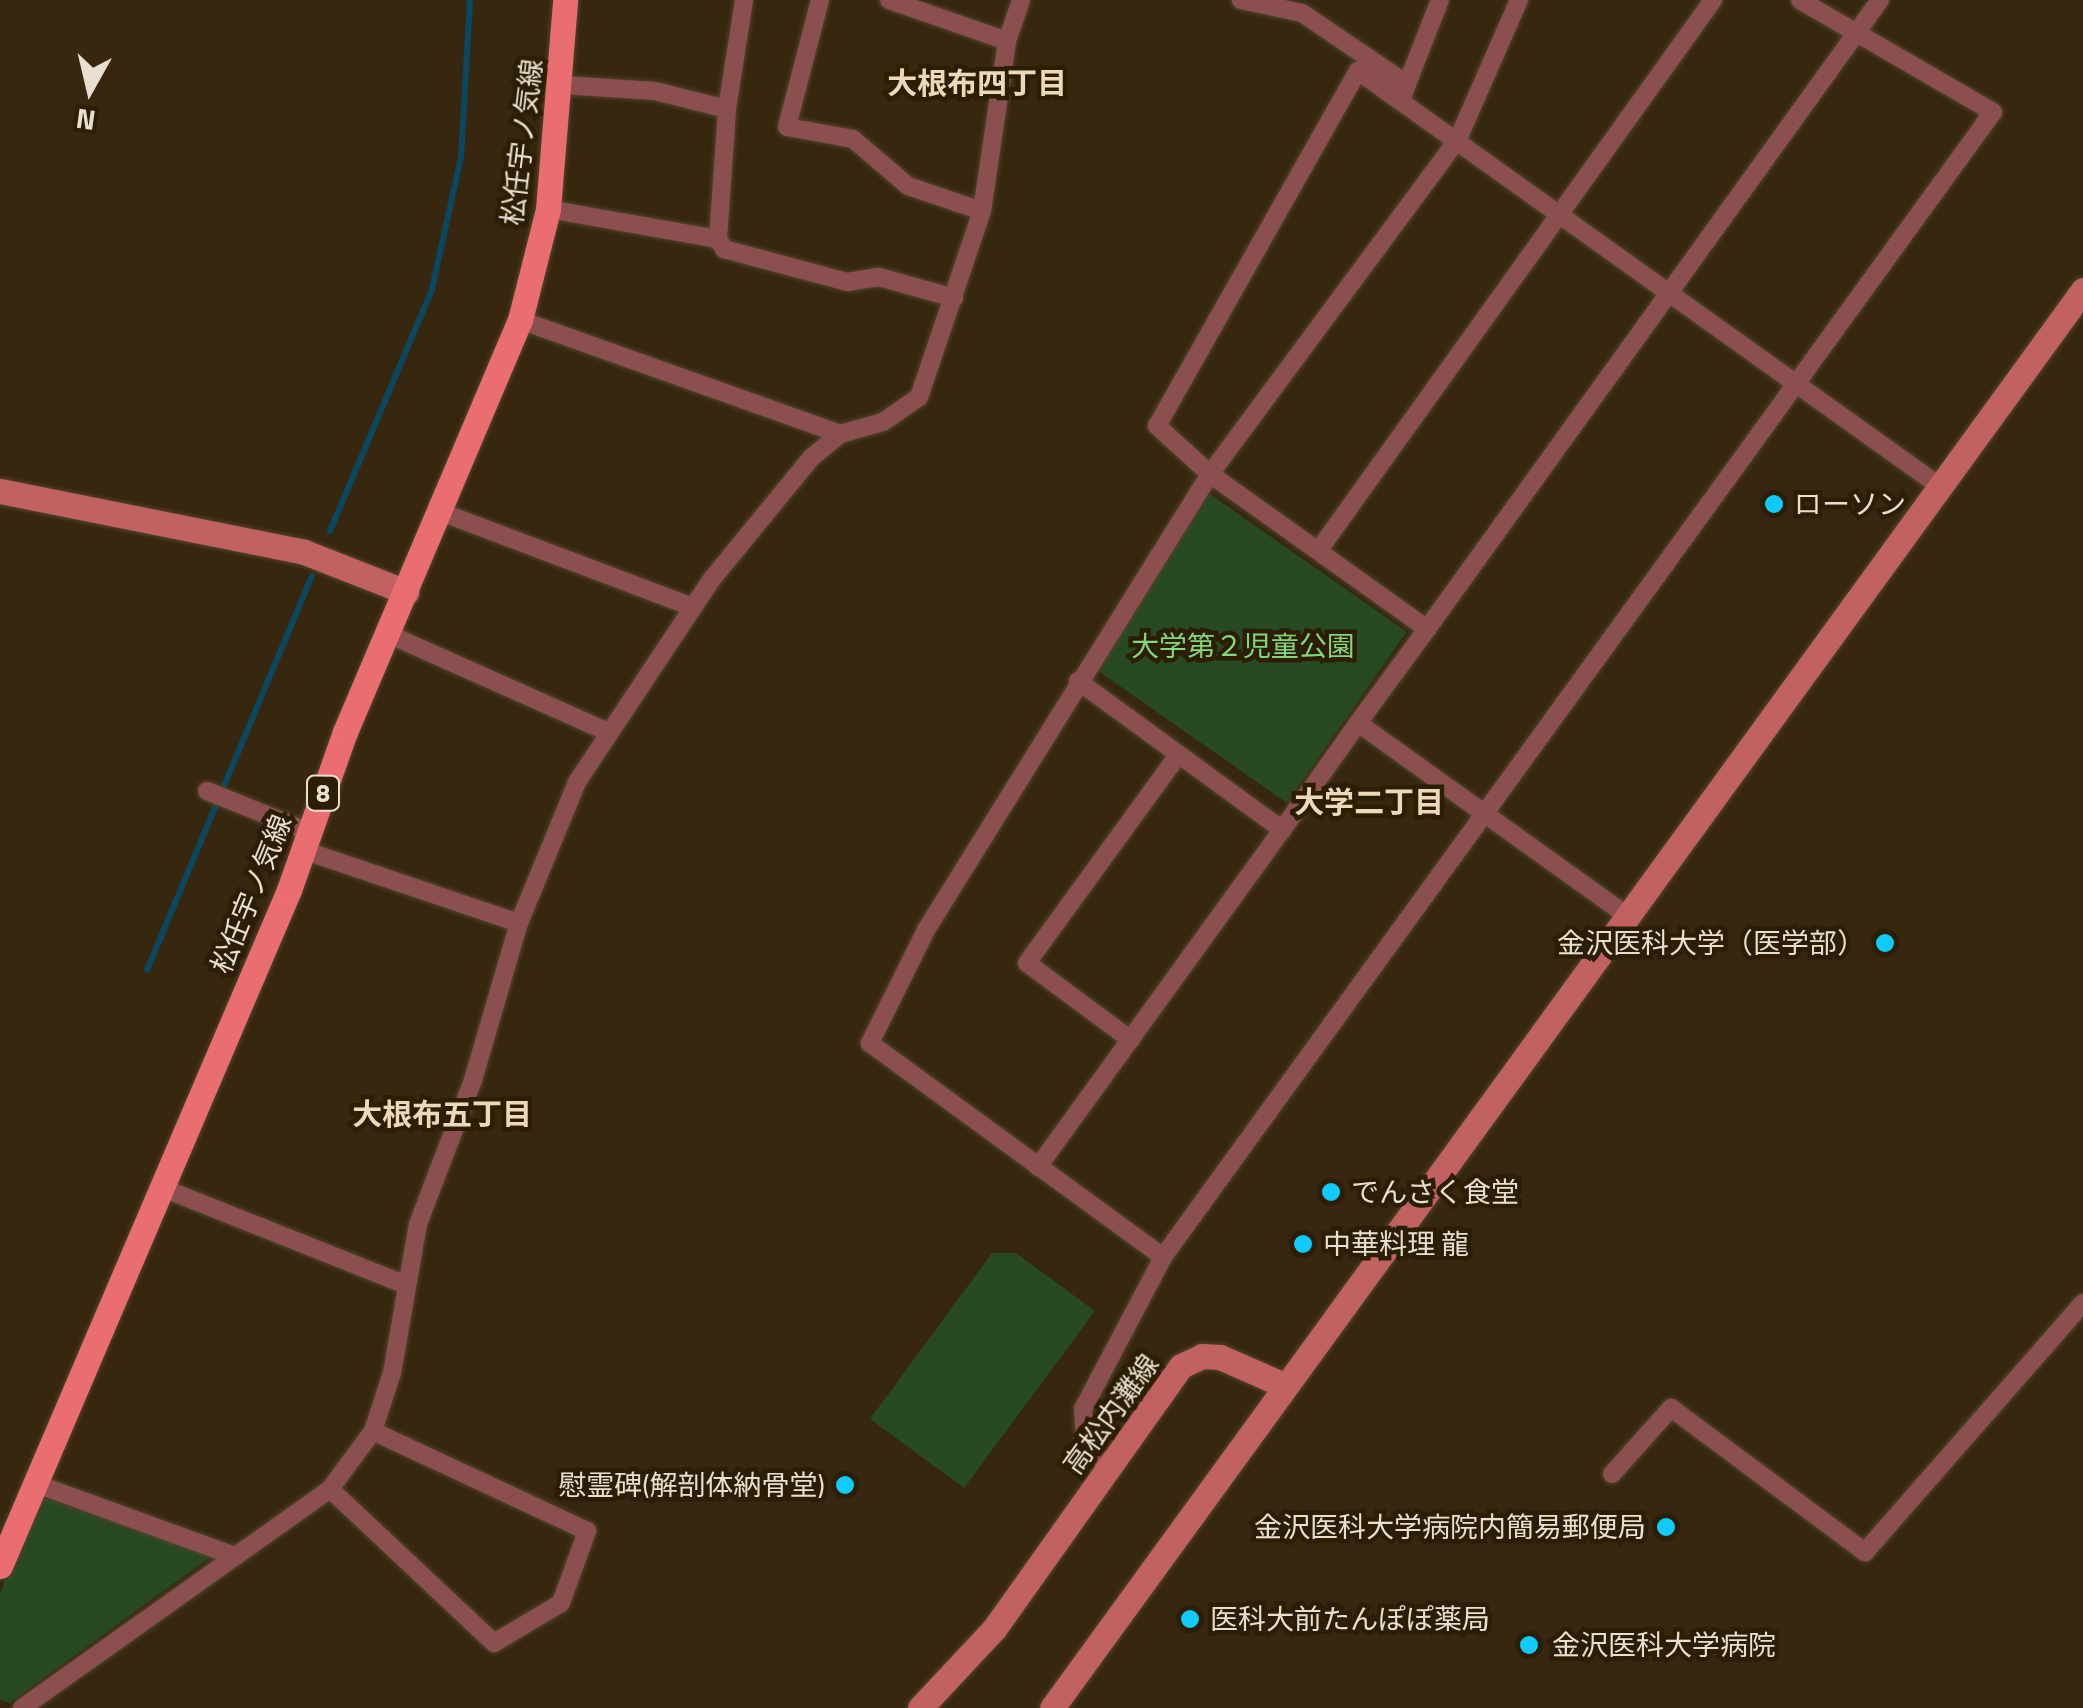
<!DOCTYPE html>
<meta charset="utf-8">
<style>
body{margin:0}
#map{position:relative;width:2083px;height:1708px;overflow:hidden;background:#36270e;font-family:"Titillium Web","Noto Sans JP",sans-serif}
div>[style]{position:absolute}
.green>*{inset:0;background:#274a22;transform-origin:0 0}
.stream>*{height:6px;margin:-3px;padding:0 3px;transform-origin:3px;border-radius:3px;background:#0a4862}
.roads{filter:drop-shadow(0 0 2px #52442d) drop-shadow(0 0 2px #52442d)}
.street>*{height:18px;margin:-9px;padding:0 9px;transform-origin:9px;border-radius:9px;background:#8b4f4f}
.secondary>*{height:25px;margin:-12.5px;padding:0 12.5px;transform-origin:12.5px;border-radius:12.5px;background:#c16162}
.primary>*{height:25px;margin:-12.5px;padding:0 12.5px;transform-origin:12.5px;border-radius:12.5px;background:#ea6e71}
.dots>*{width:28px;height:28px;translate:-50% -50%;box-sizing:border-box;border:5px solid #2c1e04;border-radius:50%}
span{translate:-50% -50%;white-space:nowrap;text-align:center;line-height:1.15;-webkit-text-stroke:9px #2c1e04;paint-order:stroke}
.shield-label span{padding:2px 8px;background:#2c1e04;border:2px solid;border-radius:8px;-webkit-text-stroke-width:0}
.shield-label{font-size:25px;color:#e8dfd0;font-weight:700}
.street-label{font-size:28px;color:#e8dfd0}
.poi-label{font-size:28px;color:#e8dfd0}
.left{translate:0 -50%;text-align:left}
.right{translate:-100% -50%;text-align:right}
.park-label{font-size:28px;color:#84d677}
.neighbourhood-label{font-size:30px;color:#ecd8ba;font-weight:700}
.north{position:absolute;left:40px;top:40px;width:100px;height:100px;-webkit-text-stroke:8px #2c1e04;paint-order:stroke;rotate:188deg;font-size:28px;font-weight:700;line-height:40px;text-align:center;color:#e8dfd0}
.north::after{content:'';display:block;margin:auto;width:35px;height:45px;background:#e8dfd0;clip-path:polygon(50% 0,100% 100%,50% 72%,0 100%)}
</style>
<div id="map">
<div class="green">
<div style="left:1210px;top:494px;width:240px;height:209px;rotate:35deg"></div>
<div style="clip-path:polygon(992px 1253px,1016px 1253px,1095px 1311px,964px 1488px,870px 1419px)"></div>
<div style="clip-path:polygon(38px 1496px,213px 1555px,9px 1703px,0 1699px,0 1593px)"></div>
</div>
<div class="stream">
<div style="left:330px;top:531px;width:263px;rotate:-67.1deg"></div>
<div style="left:432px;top:289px;width:135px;rotate:-77.6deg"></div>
<div style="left:461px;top:157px;width:157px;rotate:-86.7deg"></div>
<div style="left:147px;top:970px;width:427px;rotate:-67.3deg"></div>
</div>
<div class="roads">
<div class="street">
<div style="left:820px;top:0;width:131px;rotate:104.6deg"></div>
<div style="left:787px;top:127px;width:67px;rotate:10.3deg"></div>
<div style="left:853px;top:139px;width:72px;rotate:40.5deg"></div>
<div style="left:908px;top:186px;width:78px;rotate:18.7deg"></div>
<div style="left:889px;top:0;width:125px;rotate:19.2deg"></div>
<div style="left:1241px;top:0;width:62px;rotate:12deg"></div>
<div style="left:1302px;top:13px;width:127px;rotate:34.1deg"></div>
<div style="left:1407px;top:84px;width:15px;rotate:110deg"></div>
<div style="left:1519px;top:0;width:152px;rotate:113.7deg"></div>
<div style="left:1458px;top:139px;width:417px;rotate:126.5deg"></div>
<div style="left:1210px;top:474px;width:267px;rotate:35.5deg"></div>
<div style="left:1427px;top:629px;width:117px;rotate:126.3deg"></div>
<div style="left:1358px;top:723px;width:330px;rotate:35.6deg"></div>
<div style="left:1407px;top:84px;width:90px;rotate:-68.6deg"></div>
<div style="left:563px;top:85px;width:92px;rotate:3.7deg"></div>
<div style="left:655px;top:91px;width:74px;rotate:14deg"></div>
<div style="left:548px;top:209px;width:173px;rotate:10deg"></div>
<div style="left:718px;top:239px;width:12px;rotate:59deg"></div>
<div style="left:724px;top:249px;width:127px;rotate:15deg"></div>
<div style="left:847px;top:282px;width:32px;rotate:-9deg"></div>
<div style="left:879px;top:277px;width:78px;rotate:15.6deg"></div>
<div style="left:718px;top:239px;width:130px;rotate:-86deg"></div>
<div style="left:727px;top:109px;width:110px;rotate:-81.1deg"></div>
<div style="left:520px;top:320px;width:340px;rotate:19.6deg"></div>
<div style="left:441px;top:512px;width:269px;rotate:20.7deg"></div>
<div style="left:1321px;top:547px;width:673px;rotate:-54.37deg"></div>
<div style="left:1427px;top:629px;width:775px;rotate:-54.24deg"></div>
<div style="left:388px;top:634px;width:241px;rotate:24deg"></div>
<div style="left:1078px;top:681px;width:253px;rotate:36.1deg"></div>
<div style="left:1282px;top:830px;width:131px;rotate:-54.6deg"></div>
<div style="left:207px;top:791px;width:110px;rotate:21.9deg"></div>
<div style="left:303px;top:850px;width:228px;rotate:18.7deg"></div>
<div style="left:1131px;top:1040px;width:129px;rotate:-143.5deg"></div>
<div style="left:1027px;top:963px;width:258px;rotate:-54deg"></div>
<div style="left:1038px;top:1167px;width:416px;rotate:-54.1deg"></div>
<div style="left:160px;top:1187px;width:263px;rotate:21.7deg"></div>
<div style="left:1163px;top:1257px;width:1414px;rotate:-54.06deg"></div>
<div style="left:1993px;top:112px;width:223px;rotate:-149.9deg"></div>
<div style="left:1109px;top:1467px;width:33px;rotate:-137deg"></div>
<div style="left:1085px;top:1445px;width:36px;rotate:-93deg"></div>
<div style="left:1083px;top:1409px;width:172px;rotate:-62.2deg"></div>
<div style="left:1163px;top:1257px;width:363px;rotate:-143.9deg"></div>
<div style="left:870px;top:1043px;width:126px;rotate:-63.6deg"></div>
<div style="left:926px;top:930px;width:537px;rotate:-58.09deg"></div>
<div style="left:1210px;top:474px;width:72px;rotate:-137.8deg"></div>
<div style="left:1157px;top:426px;width:408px;rotate:-60.5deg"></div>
<div style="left:1358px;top:71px;width:713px;rotate:35.52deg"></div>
<div style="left:1612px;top:1474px;width:89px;rotate:-48.2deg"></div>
<div style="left:1671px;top:1408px;width:242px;rotate:36.6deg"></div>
<div style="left:1865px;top:1552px;width:331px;rotate:-48.8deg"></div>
<div style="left:34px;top:1483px;width:211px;rotate:20deg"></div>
<div style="left:330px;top:1489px;width:225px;rotate:43.2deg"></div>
<div style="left:494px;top:1643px;width:78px;rotate:-30.8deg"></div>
<div style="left:561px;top:1603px;width:77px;rotate:-70.1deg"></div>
<div style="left:587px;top:1531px;width:236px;rotate:-155deg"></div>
<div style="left:22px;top:1708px;width:378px;rotate:-35.4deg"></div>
<div style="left:330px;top:1489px;width:72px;rotate:-53.4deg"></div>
<div style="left:373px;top:1431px;width:61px;rotate:-71.9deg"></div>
<div style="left:392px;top:1373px;width:151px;rotate:-80.1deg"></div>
<div style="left:418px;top:1224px;width:154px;rotate:-69.1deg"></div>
<div style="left:473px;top:1080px;width:164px;rotate:-73.7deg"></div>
<div style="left:519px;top:923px;width:152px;rotate:-67.6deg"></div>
<div style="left:577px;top:782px;width:244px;rotate:-56.4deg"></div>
<div style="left:712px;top:579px;width:158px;rotate:-50.7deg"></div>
<div style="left:812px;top:457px;width:36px;rotate:-39deg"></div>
<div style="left:840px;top:434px;width:45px;rotate:-15.6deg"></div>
<div style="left:883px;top:422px;width:44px;rotate:-34.8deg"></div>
<div style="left:919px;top:397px;width:196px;rotate:-71.3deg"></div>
<div style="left:982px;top:211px;width:172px;rotate:-81.6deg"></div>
<div style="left:1007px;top:41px;width:43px;rotate:-71.1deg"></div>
</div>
<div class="secondary">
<div style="left:0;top:491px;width:310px;rotate:11.3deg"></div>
<div style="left:304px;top:552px;width:110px;rotate:21.4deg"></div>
<div style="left:920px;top:1708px;width:108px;rotate:-46.9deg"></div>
<div style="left:994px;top:1629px;width:323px;rotate:-54.6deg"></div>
<div style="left:1181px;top:1366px;width:23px;rotate:-25deg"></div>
<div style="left:1202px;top:1356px;width:18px;rotate:3deg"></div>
<div style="left:1220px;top:1357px;width:72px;rotate:23.7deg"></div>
<div style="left:1052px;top:1708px;width:1753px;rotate:-53.98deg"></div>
</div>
<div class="primary">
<div style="left:0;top:1566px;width:735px;rotate:-66.85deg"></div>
<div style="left:289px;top:890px;width:168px;rotate:-70.5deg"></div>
<div style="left:345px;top:732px;width:448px;rotate:-67deg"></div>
<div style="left:520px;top:320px;width:114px;rotate:-75.8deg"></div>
<div style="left:548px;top:209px;width:210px;rotate:-85.3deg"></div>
</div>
</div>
<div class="dots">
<div style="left:1774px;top:504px;background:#0fcafa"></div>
<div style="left:1885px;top:943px;background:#0fcafa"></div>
<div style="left:1331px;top:1192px;background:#0fcafa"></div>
<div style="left:1303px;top:1244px;background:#0fcafa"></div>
<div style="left:845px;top:1485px;background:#0fcafa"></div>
<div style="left:1666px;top:1527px;background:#0fcafa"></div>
<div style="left:1190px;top:1619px;background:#0fcafa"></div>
<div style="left:1529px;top:1645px;background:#0fcafa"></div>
</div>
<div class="shield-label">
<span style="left:323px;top:793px">8</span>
</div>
<div class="street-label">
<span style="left:522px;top:142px;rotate:-83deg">松任宇ノ気線</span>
<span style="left:251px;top:894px;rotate:-68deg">松任宇ノ気線</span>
<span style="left:1111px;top:1414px;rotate:-54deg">高松内灘線</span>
</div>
<div class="poi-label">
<span class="left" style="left:1794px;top:504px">ローソン</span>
<span class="right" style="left:1865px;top:943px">金沢医科大学（医学部）</span>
<span class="left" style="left:1351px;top:1192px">でんさく食堂</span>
<span class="left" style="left:1323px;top:1244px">中華料理 龍</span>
<span class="right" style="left:825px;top:1485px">慰霊碑(解剖体納骨堂)</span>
<span class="right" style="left:1646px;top:1527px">金沢医科大学病院内簡易郵便局</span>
<span class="left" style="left:1210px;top:1619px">医科大前たんぽぽ薬局</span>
<span class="left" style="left:1552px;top:1645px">金沢医科大学病院</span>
</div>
<div class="park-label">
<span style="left:1243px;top:646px">大学第２児童公園</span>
</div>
<div class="neighbourhood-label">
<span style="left:977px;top:83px">大根布四丁目</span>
<span style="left:1369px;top:802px">大学二丁目</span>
<span style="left:442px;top:1114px">大根布五丁目</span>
</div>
<div class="north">N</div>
</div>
